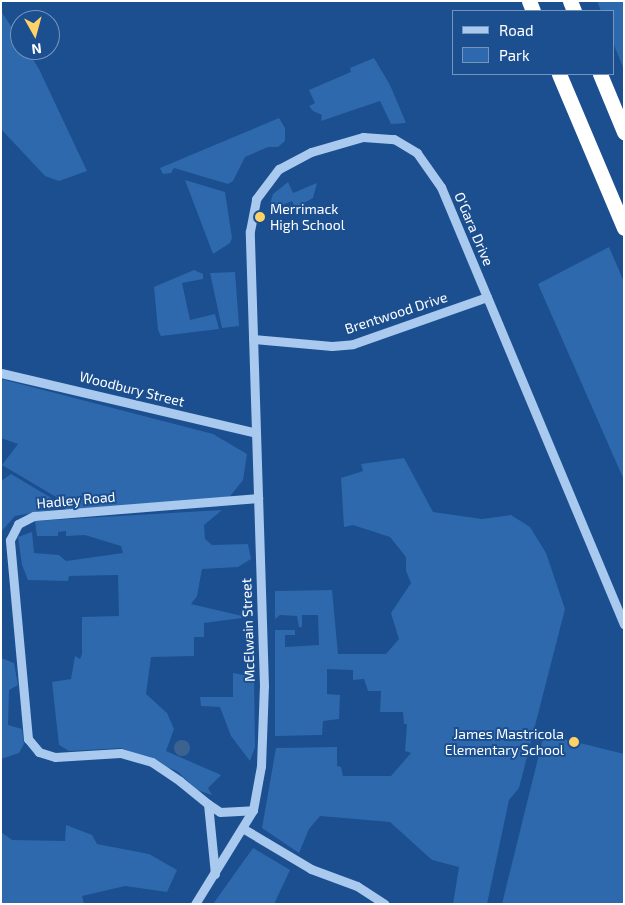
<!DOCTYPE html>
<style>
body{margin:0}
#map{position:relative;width:625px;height:905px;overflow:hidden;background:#1b4f8f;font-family:"Exo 2",sans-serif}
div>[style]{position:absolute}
.green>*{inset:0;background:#2e69ad}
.water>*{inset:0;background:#3c6290}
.round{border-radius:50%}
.minor>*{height:9px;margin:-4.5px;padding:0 4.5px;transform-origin:4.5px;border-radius:4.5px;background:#a9c9ee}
.highway>*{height:15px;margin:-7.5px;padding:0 7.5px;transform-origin:7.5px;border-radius:7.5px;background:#fff}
.dots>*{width:14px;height:14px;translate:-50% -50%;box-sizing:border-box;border:2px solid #1b4f8f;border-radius:50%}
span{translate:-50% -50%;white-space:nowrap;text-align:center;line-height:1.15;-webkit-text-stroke:4px #1b4f8f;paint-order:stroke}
.poi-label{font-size:14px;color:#fff}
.left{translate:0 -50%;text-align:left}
.right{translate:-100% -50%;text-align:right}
.street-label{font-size:14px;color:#fff}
.frame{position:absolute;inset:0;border:2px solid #fff;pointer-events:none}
.legend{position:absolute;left:452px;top:10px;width:162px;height:65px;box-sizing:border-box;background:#1b4f8f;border:1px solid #7695bc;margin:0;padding:6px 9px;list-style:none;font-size:15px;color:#fff}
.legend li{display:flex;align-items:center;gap:10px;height:25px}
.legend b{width:25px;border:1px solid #7695bc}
.north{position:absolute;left:10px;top:10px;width:50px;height:50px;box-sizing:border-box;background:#1b4f8f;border:1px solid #7695bc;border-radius:50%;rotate:173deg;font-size:14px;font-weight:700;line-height:20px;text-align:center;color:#fff}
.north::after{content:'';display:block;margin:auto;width:18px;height:22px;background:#ffd166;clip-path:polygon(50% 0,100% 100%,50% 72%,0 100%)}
</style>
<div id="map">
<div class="green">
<div style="clip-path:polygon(597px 1px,624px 1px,624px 70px,614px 45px,614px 11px,601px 11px)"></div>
<div style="clip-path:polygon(1px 11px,20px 40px,20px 50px,27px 50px,39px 69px,87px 171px,59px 181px,45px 176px,1px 129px)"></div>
<div style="clip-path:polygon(374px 58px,390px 85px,406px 123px,391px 124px,380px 101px,321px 121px,322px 115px,313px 111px,309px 106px,315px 103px,309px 90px,351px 72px,350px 68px)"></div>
<div style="clip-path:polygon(279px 118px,285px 128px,285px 141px,278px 147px,268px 147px,245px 157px,233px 181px,228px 184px,174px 168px,171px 173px,163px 174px,160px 168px)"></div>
<div style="clip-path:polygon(185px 180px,225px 192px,232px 238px,230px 243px,213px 254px)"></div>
<div style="clip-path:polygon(288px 182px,293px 193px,317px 183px,313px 198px,295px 208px,292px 201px,280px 206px,270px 204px,273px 194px)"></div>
<div style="clip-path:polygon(609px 247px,624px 282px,624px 480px,538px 284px)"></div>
<div style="clip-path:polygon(194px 270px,203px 274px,203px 279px,182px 283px,190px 320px,215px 314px,219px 329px,161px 336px,158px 330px,154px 287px)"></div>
<div style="clip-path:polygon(235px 272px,239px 326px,222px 328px,210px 273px)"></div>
<div style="clip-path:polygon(1px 379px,213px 434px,247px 454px,243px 480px,227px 500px,67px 514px,63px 501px,2px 465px,18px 444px,1px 438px)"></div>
<div style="clip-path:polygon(404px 458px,433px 512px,482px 519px,511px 515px,530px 527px,546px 553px,565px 609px,519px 788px,509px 800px,487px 904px,453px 904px,459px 867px,432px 860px,390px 822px,320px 816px,309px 829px,299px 853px,262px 828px,276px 748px,337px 747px,337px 766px,341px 767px,343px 776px,391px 776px,411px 753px,405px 751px,407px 724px,404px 724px,403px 712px,380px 712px,381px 691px,368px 691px,364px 679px,353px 680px,353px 670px,327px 669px,327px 694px,340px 695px,339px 719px,323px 721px,322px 735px,275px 736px,275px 630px,295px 630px,295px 635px,285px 635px,285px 647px,319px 645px,318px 615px,302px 615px,302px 627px,299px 627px,297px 616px,280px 615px,275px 619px,275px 591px,332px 590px,338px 654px,386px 654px,399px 639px,391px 613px,411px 583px,406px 571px,406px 557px,390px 537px,353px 525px,344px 527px,341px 478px,363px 471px,361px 464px)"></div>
<div style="clip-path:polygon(11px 474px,58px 502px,60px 508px,15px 516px,1px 532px,1px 481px)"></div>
<div style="clip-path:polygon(222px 510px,204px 525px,205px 539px,212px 545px,248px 544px,251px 559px,238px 567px,202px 569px,197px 596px,191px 604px,242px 616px,242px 618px,204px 623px,204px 637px,194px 637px,194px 656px,151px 657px,146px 694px,167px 713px,174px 729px,166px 751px,221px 775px,208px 788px,212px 795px,197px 790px,177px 771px,121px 748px,69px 751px,59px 745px,52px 682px,71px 679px,75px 656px,80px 659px,82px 654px,82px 617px,119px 616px,118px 575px,69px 576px,68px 581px,28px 580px,22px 565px,18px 537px,32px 532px,34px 553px,59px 555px,66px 561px,123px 553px,121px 546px,85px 535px,66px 536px,66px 531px,58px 532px,58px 536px,37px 536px,35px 521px)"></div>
<div style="clip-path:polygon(1px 658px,14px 663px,18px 685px,9px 690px,8px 725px,22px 729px,24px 744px,19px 753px,1px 759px)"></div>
<div style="clip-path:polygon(233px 673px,254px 677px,255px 747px,250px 761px,231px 736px,220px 707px,201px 706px,200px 697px,233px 697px)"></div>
<div style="clip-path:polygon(544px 734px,624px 754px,624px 904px,502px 904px)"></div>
<div style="clip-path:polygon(66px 825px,92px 835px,97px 844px,149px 854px,177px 870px,167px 892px,125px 886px,82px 896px,84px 904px,1px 904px,1px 832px,12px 840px,65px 841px)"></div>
<div style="clip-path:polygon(253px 848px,290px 870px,274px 904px,213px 904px)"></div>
</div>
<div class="water">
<div class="round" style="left:174px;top:740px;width:16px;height:16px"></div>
</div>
<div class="minor">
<div style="left:253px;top:339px;width:79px;rotate:5.1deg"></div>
<div style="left:332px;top:346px;width:21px;rotate:-5deg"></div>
<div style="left:353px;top:344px;width:142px;rotate:-19.3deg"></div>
<div style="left:1px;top:373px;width:262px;rotate:13.2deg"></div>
<div style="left:208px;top:804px;width:14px;rotate:34deg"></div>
<div style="left:220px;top:812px;width:33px;rotate:-3deg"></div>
<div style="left:244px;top:829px;width:78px;rotate:30.8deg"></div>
<div style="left:311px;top:869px;width:49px;rotate:20.3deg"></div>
<div style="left:357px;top:886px;width:33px;rotate:33deg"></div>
<div style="left:215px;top:874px;width:70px;rotate:-95.7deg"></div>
<div style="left:208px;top:804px;width:36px;rotate:-141deg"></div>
<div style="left:180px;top:781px;width:34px;rotate:-146deg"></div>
<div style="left:152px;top:762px;width:33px;rotate:-164deg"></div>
<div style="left:120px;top:753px;width:65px;rotate:176.5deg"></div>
<div style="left:55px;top:757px;width:17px;rotate:-163deg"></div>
<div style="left:39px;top:752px;width:17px;rotate:-130deg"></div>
<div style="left:28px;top:739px;width:200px;rotate:-95.2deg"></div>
<div style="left:10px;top:540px;width:18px;rotate:-63deg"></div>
<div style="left:18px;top:524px;width:18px;rotate:-27deg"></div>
<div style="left:34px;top:516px;width:225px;rotate:-4.6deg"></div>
<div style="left:195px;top:904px;width:110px;rotate:-58.3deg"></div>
<div style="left:253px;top:810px;width:45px;rotate:-79.7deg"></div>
<div style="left:261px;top:766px;width:80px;rotate:-87.9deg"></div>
<div style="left:264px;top:686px;width:455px;rotate:-91.8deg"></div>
<div style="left:250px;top:231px;width:33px;rotate:-79deg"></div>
<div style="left:256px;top:199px;width:38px;rotate:-53deg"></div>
<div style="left:279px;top:169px;width:36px;rotate:-28deg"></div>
<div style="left:311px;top:152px;width:54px;rotate:-16.1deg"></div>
<div style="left:363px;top:137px;width:31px;rotate:4deg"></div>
<div style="left:394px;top:139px;width:27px;rotate:31deg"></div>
<div style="left:417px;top:153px;width:42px;rotate:54.8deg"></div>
<div style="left:441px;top:187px;width:474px;rotate:67.3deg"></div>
</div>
<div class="highway">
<div style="left:529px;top:1px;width:11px;rotate:68deg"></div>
<div style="left:570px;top:1px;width:11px;rotate:68deg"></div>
<div style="left:559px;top:74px;width:167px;rotate:67.1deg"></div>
<div style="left:600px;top:74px;width:63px;rotate:67.5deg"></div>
</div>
<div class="dots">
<div style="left:260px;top:217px;background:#ffd166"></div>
<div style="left:574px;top:742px;background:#ffd166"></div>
</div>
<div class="poi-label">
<span class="left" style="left:270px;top:217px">Merrimack<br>High School</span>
<span class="right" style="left:564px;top:742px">James Mastricola<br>Elementary School</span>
</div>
<div class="street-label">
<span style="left:474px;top:229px;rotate:67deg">O'Gara Drive</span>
<span style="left:396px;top:313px;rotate:-18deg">Brentwood Drive</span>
<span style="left:132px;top:389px;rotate:14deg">Woodbury Street</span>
<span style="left:76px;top:500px;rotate:-5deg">Hadley Road</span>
<span style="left:248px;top:630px;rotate:-92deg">McElwain Street</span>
</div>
<div class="frame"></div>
<ul class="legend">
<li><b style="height:6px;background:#a9c9ee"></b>Road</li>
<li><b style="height:14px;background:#2e69ad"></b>Park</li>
</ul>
<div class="north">N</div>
</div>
